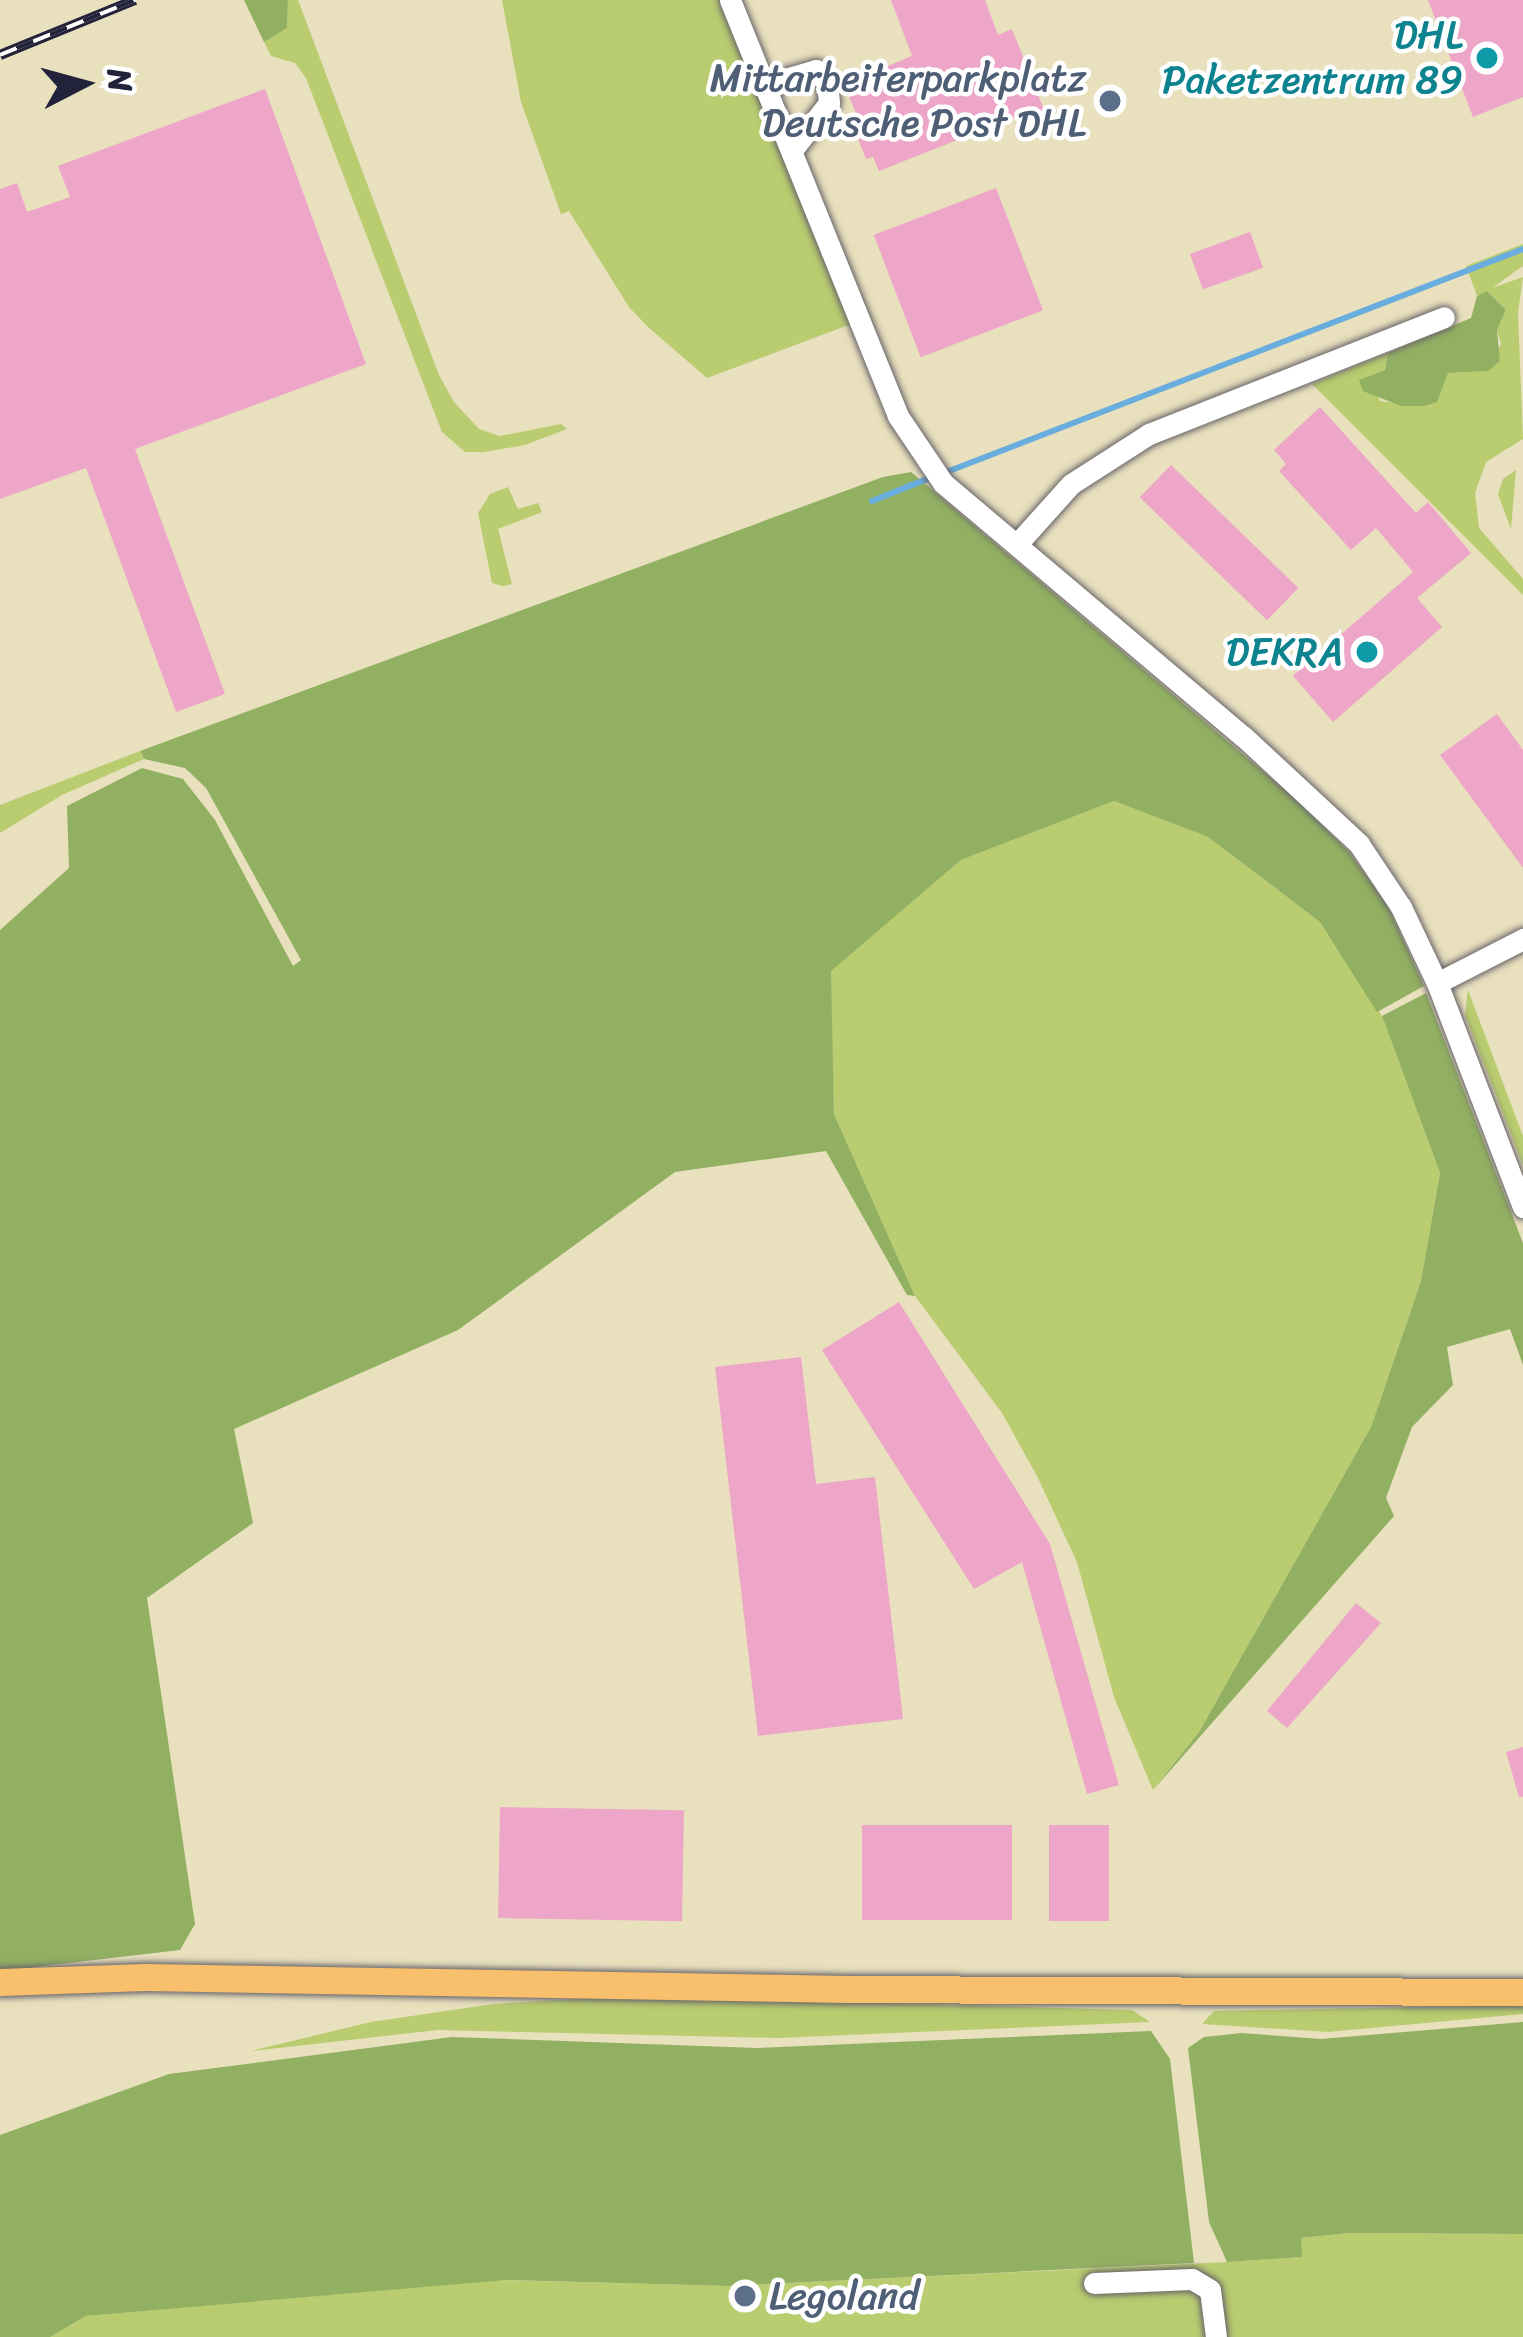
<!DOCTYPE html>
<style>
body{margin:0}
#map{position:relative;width:1523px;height:2337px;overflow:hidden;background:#e9e0be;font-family:Sriracha,sans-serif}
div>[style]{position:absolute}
.green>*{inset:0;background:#b9cc70}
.forest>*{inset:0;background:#92b062}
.stream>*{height:6px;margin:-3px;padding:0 3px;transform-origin:3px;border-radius:3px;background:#68adde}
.building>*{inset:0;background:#eda6c8;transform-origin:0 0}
.roads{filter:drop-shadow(0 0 3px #686469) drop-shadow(0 0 3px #686469)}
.minor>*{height:21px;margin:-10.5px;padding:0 10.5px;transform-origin:10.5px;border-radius:10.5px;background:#fff}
.major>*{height:27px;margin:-13.5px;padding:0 13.5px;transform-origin:13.5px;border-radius:13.5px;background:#f8bf6c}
.rail>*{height:10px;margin-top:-5px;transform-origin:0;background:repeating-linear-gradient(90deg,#fff 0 18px,#22223b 0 36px);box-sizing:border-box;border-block:3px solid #22223b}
.dots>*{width:33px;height:33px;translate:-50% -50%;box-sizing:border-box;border:6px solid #fff;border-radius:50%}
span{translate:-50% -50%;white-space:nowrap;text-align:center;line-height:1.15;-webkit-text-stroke:9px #fff;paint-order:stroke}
.culture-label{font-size:39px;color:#0d838f}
.right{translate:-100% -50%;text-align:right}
.service-label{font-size:39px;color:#4e5e75}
.left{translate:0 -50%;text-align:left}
.north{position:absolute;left:24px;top:24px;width:120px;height:120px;-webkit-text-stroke:9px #fff;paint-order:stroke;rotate:84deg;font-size:33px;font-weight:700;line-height:48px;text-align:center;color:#22223b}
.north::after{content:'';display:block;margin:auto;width:42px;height:54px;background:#22223b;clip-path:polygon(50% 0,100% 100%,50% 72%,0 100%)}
</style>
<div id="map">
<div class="green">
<div style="clip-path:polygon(288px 0,298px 0,439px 375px,454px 402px,479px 429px,500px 436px,561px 424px,567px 429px,525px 445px,484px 452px,465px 452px,442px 432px,306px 78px,295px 63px,271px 56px,264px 42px,287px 28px)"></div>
<div style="clip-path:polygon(502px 0,722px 0,851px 324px,707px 378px,648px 327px,629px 307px,569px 211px,561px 214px,521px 102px)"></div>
<div style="clip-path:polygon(1523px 244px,1523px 266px,1492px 288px,1523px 277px,1518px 313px,1523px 439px,1486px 462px,1475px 493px,1479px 528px,1523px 579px,1523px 595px,1312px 384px,1388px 353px,1385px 370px,1369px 376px,1380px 401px,1424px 406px,1447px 373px,1488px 371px,1501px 344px,1497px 330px,1506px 310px,1487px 291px,1477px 296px,1466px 266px)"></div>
<div style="clip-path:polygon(1516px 470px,1511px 529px,1498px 494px,1503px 479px)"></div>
<div style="clip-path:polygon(508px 487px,518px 509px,538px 503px,542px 512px,498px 529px,512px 584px,503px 586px,492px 583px,478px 513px,490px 494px)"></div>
<div style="clip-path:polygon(140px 751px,144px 759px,62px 795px,0 833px,0 805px)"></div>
<div style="clip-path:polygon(1114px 801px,1208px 837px,1320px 922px,1382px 1016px,1440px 1173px,1421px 1281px,1371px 1427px,1199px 1732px,1153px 1790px,1114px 1697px,1077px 1562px,1037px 1476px,1002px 1413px,915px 1296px,834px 1114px,830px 971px,961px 860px)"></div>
<div style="clip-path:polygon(1468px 990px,1523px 1136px,1523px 1165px,1465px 1015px)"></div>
<div style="clip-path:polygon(627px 1996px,1132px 2010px,1150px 2022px,778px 2038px,438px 2030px,251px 2051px,371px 2022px,493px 2004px)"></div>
<div style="clip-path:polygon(1523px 2005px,1523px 2014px,1328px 2032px,1202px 2024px,1214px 2011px)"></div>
<div style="clip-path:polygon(1350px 2233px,1523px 2234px,1523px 2337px,50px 2337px,86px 2316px,496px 2280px,728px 2286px,1227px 2262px,1301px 2257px,1301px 2238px)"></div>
</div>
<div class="forest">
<div style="clip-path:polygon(244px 0,288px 0,287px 28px,264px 42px)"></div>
<div style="clip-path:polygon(1487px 291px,1506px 310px,1497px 330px,1500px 361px,1488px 371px,1448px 373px,1437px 402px,1424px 406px,1401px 406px,1363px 391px,1359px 380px,1385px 370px,1388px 353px,1471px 318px,1477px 296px)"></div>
<div style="clip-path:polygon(911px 472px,1292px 796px,1349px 852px,1387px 904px,1424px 986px,1377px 1012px,1320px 922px,1208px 837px,1114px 801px,961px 860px,831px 971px,834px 1114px,915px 1296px,907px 1295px,826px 1151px,675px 1172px,458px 1330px,234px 1429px,253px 1523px,147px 1598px,195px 1924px,180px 1950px,0 1971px,0 930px,69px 868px,67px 806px,142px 768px,183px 779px,215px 820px,293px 966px,301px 960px,206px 788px,185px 768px,144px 759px,140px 751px,883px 477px)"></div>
<div style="clip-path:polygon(1426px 993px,1523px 1243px,1523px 1365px,1510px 1329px,1447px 1347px,1453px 1385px,1412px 1427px,1386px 1498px,1394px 1516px,1153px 1790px,1199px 1732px,1371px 1427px,1421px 1281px,1440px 1173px,1382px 1016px)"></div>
<div style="clip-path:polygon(1523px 2022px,1523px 2234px,1350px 2233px,1301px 2238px,1302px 2257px,1227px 2262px,1209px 2222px,1188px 2048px,1204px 2037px,1242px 2033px,1321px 2039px)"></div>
<div style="clip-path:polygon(1151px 2031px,1170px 2059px,1194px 2263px,728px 2286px,506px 2280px,86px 2316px,50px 2337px,0 2337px,0 2135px,169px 2074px,452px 2037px,757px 2048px)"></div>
</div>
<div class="stream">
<div style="left:944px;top:473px;width:621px;rotate:-21.15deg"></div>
<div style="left:872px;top:501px;width:65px;rotate:-21.8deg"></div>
</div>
<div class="building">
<div style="clip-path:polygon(891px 0,985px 0,998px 35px,1012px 29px,1048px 120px,1028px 127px,1023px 114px,879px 171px,873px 157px,866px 159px,855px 131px,862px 128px,848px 94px,887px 79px,883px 68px,912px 56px)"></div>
<div style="clip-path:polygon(1428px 0,1523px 0,1523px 97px,1473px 117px)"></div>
<div style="clip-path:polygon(265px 89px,366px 364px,135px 449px,225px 694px,176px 712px,86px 468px,0 499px,0 189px,17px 183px,27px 212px,70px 197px,58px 166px)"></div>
<div style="left:996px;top:188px;width:131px;height:131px;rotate:69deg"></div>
<div style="left:1250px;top:232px;width:38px;height:64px;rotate:70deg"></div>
<div style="clip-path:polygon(1320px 407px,1416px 513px,1428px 502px,1471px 553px,1417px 598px,1442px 627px,1333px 722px,1293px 676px,1413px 572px,1376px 528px,1351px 550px,1279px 471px,1286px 464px,1274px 450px)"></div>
<div style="left:1171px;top:465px;width:177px;height:45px;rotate:44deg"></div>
<div style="clip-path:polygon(1497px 714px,1523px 750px,1523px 868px,1440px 755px)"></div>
<div style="clip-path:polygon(899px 1302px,1050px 1544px,1119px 1785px,1087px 1794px,1022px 1562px,974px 1589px,822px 1350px)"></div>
<div style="clip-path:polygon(801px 1357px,816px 1484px,875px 1477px,903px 1719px,758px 1736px,715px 1367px)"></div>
<div style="clip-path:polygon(1356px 1603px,1381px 1623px,1287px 1728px,1267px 1711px)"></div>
<div style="clip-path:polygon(1523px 1747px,1523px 1797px,1519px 1797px,1506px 1752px)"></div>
<div style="left:500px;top:1807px;width:184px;height:111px;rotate:1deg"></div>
<div style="left:862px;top:1825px;width:150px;height:95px"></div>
<div style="left:1049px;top:1825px;width:60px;height:96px"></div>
</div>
<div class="roads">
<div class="minor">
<div style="left:730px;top:0;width:449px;rotate:68deg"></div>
<div style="left:898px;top:416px;width:81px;rotate:56.1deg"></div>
<div style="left:943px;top:483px;width:394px;rotate:40.2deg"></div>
<div style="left:1244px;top:737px;width:157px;rotate:42.9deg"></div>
<div style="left:1359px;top:844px;width:76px;rotate:56.3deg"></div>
<div style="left:1401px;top:907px;width:84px;rotate:64.7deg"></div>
<div style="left:1437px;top:983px;width:240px;rotate:69deg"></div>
<div style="left:764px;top:85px;width:54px;rotate:-16.1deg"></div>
<div style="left:816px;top:70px;width:17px;rotate:50deg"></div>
<div style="left:827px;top:83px;width:20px;rotate:84deg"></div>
<div style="left:829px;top:103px;width:60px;rotate:128.2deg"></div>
<div style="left:1018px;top:543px;width:79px;rotate:-48.1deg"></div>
<div style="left:1071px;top:484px;width:93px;rotate:-32.7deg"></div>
<div style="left:1149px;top:434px;width:317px;rotate:-21.6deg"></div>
<div style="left:1437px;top:983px;width:97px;rotate:-27.1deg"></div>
<div style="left:1094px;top:2283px;width:98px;rotate:-2.3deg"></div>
<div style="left:1192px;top:2279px;width:21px;rotate:31deg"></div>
<div style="left:1210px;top:2290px;width:47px;rotate:82.7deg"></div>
</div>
<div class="major">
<div style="left:0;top:1982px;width:145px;rotate:-2deg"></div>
<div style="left:145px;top:1977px;width:704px;rotate:0.98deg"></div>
<div style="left:849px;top:1989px;width:674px;rotate:0.26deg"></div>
</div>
</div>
<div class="rail">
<div style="left:0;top:55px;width:146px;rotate:-22.2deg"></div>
</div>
<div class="dots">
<div style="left:1487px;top:58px;background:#0f9aa8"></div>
<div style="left:1110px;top:101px;background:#5c6f8a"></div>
<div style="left:1367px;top:652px;background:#0f9aa8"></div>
<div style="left:745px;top:2296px;background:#5c6f8a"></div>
</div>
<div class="culture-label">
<span class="right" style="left:1463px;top:58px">DHL<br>Paketzentrum 89</span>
<span class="right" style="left:1343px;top:652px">DEKRA</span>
</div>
<div class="service-label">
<span class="right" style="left:1086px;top:101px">Mittarbeiterparkplatz<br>Deutsche Post DHL</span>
<span class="left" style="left:769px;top:2296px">Legoland</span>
</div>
<div class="north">N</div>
</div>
